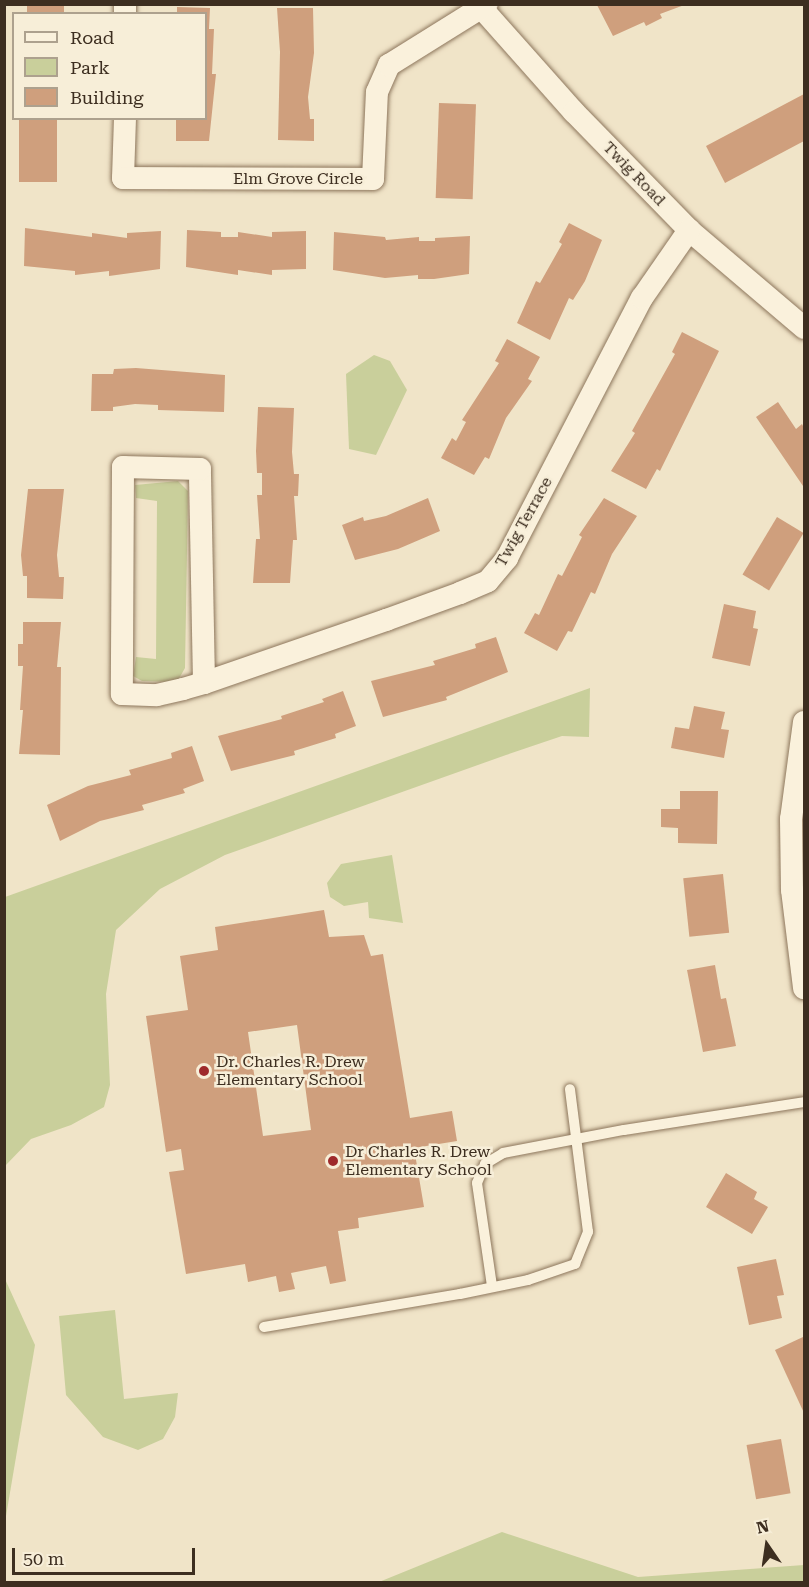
<!DOCTYPE html>
<style>
body{margin:0}
#map{position:relative;width:809px;height:1587px;overflow:hidden;background:#f0e4c8;font-family:"Roboto Serif",serif}
div>[style]{position:absolute}
.green>*{inset:0;background:#c9cf9b}
.building>*{inset:0;background:#cf9f7d;transform-origin:0 0}
.roads{filter:drop-shadow(0 0 2px #8d765c) drop-shadow(0 0 2px #8d765c)}
.service>*{height:10px;margin:-5px;padding:0 5px;transform-origin:5px;border-radius:5px;background:#faf1dc}
.minor>*{height:22px;margin:-11px;padding:0 11px;transform-origin:11px;border-radius:11px;background:#faf1dc}
.dots>*{width:16px;height:16px;translate:-50% -50%;box-sizing:border-box;border:3px solid #f7eed8;border-radius:50%}
span{translate:-50% -50%;white-space:nowrap;text-align:center;line-height:1.15;-webkit-text-stroke:5px #f7eed8;paint-order:stroke}
.street-label{font-size:16px;color:#3d2e20}
.poi-label{font-size:16px;color:#3d2e20}
.left{translate:0 -50%;text-align:left}
.frame{position:absolute;inset:0;border:6px solid #3d2e20;pointer-events:none}
.legend{position:absolute;left:12px;top:12px;width:195px;height:108px;box-sizing:border-box;background:#f7eed8;border:2px solid #ada18e;margin:0;padding:8px 10px;list-style:none;font-size:18px;color:#3d2e20}
.legend li{display:flex;align-items:center;gap:12px;height:30px}
.legend b{width:30px;border:2px solid #ada18e}
.north{position:absolute;left:737px;top:1515px;width:60px;height:60px;-webkit-text-stroke:4px #f7eed8;paint-order:stroke;rotate:347deg;font-size:16px;font-weight:700;line-height:24px;text-align:center;color:#3d2e20}
.north::after{content:'';display:block;margin:auto;width:21px;height:27px;background:#3d2e20;clip-path:polygon(50% 0,100% 100%,50% 72%,0 100%)}
.scale{position:absolute;left:12px;top:1548px;width:183px;height:27px;box-sizing:border-box;border:3px solid #3d2e20;border-top:0;padding-left:8px;font-size:18px;line-height:21px;white-space:nowrap;color:#3d2e20;-webkit-text-stroke:4px #f7eed8;paint-order:stroke}
</style>
<div id="map">
<div class="green">
<div style="clip-path:polygon(374px 355px,390px 361px,407px 390px,376px 455px,349px 449px,346px 374px)"></div>
<div style="clip-path:polygon(178px 481px,188px 491px,185px 668px,177px 682px,142px 681px,133px 676px,136px 657px,156px 659px,157px 501px,136px 498px,135px 485px)"></div>
<div style="clip-path:polygon(590px 688px,589px 737px,562px 736px,506px 755px,225px 855px,160px 889px,116px 930px,106px 994px,110px 1085px,104px 1107px,71px 1125px,31px 1139px,5px 1166px,5px 897px)"></div>
<div style="clip-path:polygon(392px 855px,403px 923px,369px 918px,368px 902px,344px 906px,330px 897px,327px 883px,341px 864px)"></div>
<div style="clip-path:polygon(5px 1279px,35px 1345px,5px 1522px,4px 1279px)"></div>
<div style="clip-path:polygon(115px 1310px,124px 1399px,178px 1393px,175px 1417px,163px 1439px,138px 1450px,103px 1437px,66px 1395px,59px 1316px)"></div>
<div style="clip-path:polygon(502px 1532px,638px 1577px,804px 1565px,804px 1582px,379px 1582px)"></div>
</div>
<div class="building">
<div style="left:27px;top:4px;width:37px;height:10px"></div>
<div style="clip-path:polygon(687px 4px,660px 14px,662px 18px,646px 26px,644px 22px,613px 36px,597px 5px)"></div>
<div style="clip-path:polygon(177px 7px,210px 8px,209px 29px,214px 29px,212px 74px,216px 74px,209px 141px,176px 141px,176px 119px,206px 118px,206px 14px,177px 14px)"></div>
<div style="clip-path:polygon(277px 8px,313px 8px,314px 53px,308px 97px,310px 119px,314px 119px,314px 141px,278px 140px,280px 52px)"></div>
<div style="clip-path:polygon(804px 94px,804px 141px,725px 183px,706px 146px)"></div>
<div style="left:439px;top:103px;width:37px;height:95px;rotate:2deg"></div>
<div style="left:19px;top:118px;width:38px;height:64px"></div>
<div style="clip-path:polygon(569px 223px,602px 240px,585px 281px,573px 300px,569px 298px,550px 340px,517px 323px,536px 281px,540px 283px,562px 244px,559px 242px)"></div>
<div style="clip-path:polygon(25px 228px,92px 237px,92px 233px,127px 238px,127px 233px,161px 231px,160px 269px,109px 276px,109px 271px,75px 275px,75px 271px,24px 266px)"></div>
<div style="clip-path:polygon(187px 230px,221px 232px,221px 237px,238px 237px,238px 232px,272px 237px,272px 232px,306px 231px,306px 269px,272px 270px,272px 275px,238px 270px,238px 275px,186px 267px)"></div>
<div style="clip-path:polygon(334px 232px,385px 237px,386px 240px,419px 237px,419px 241px,435px 241px,435px 238px,470px 236px,469px 274px,434px 279px,418px 279px,418px 275px,385px 278px,333px 270px)"></div>
<div style="clip-path:polygon(682px 332px,719px 351px,660px 471px,657px 469px,646px 489px,611px 471px,635px 433px,632px 431px,675px 354px,672px 352px)"></div>
<div style="clip-path:polygon(507px 339px,540px 357px,528px 379px,532px 381px,506px 418px,489px 459px,485px 457px,474px 475px,441px 458px,452px 438px,456px 441px,466px 422px,462px 420px,499px 363px,495px 361px)"></div>
<div style="clip-path:polygon(136px 368px,225px 375px,224px 412px,158px 410px,158px 405px,135px 404px,113px 407px,113px 411px,91px 411px,92px 374px,113px 374px,114px 369px)"></div>
<div style="clip-path:polygon(778px 402px,796px 429px,802px 424px,804px 428px,803px 486px,756px 417px)"></div>
<div style="clip-path:polygon(258px 407px,294px 408px,292px 452px,294px 474px,299px 474px,298px 496px,294px 496px,297px 540px,293px 540px,290px 583px,253px 583px,256px 539px,260px 539px,257px 495px,262px 495px,262px 473px,257px 473px,256px 451px)"></div>
<div style="clip-path:polygon(28px 489px,64px 489px,57px 555px,59px 577px,64px 577px,63px 599px,27px 598px,27px 576px,23px 576px,21px 555px)"></div>
<div style="clip-path:polygon(428px 498px,440px 531px,398px 549px,355px 560px,342px 525px,363px 517px,364px 521px,386px 516px)"></div>
<div style="clip-path:polygon(604px 498px,637px 516px,612px 554px,595px 594px,591px 592px,572px 632px,568px 631px,557px 651px,524px 633px,535px 613px,539px 615px,558px 574px,562px 576px,582px 537px,579px 535px)"></div>
<div style="left:777px;top:517px;width:31px;height:67px;rotate:31deg"></div>
<div style="clip-path:polygon(724px 604px,756px 611px,753px 628px,758px 629px,750px 666px,712px 658px)"></div>
<div style="clip-path:polygon(23px 622px,61px 622px,57px 667px,61px 667px,60px 755px,19px 754px,23px 710px,20px 710px,23px 666px,18px 666px,18px 644px,23px 644px)"></div>
<div style="clip-path:polygon(496px 637px,508px 672px,446px 697px,447px 700px,383px 717px,371px 681px,435px 665px,433px 661px,476px 648px,475px 644px)"></div>
<div style="clip-path:polygon(343px 691px,356px 726px,335px 734px,336px 738px,294px 751px,295px 755px,231px 771px,218px 736px,282px 719px,281px 716px,324px 702px,322px 699px)"></div>
<div style="clip-path:polygon(694px 706px,725px 712px,721px 729px,729px 730px,724px 758px,671px 748px,675px 727px,689px 729px)"></div>
<div style="clip-path:polygon(192px 746px,204px 781px,183px 789px,185px 793px,142px 805px,144px 810px,100px 821px,60px 841px,47px 805px,88px 786px,131px 775px,129px 770px,172px 758px,171px 753px)"></div>
<div style="clip-path:polygon(680px 791px,718px 791px,717px 844px,678px 843px,678px 828px,661px 827px,661px 809px,680px 809px)"></div>
<div style="left:723px;top:874px;width:59px;height:40px;rotate:84deg"></div>
<div style="clip-path:polygon(evenodd,324px 910px,329px 937px,364px 935px,371px 956px,383px 954px,410px 1118px,452px 1111px,457px 1141px,414px 1148px,424px 1207px,358px 1218px,359px 1228px,338px 1231px,346px 1281px,330px 1284px,326px 1266px,291px 1273px,295px 1289px,279px 1292px,276px 1276px,248px 1282px,245px 1264px,186px 1274px,169px 1172px,184px 1170px,181px 1149px,166px 1152px,146px 1016px,188px 1010px,180px 956px,218px 950px,215px 927px,324px 910px,297px 1025px,311px 1130px,263px 1136px,248px 1032px,297px 1025px)"></div>
<div style="clip-path:polygon(715px 965px,721px 999px,726px 998px,736px 1046px,703px 1052px,687px 970px)"></div>
<div style="clip-path:polygon(726px 1173px,757px 1192px,754px 1199px,768px 1207px,752px 1234px,706px 1207px)"></div>
<div style="clip-path:polygon(776px 1259px,784px 1295px,777px 1296px,782px 1318px,749px 1325px,737px 1267px)"></div>
<div style="clip-path:polygon(803px 1337px,804px 1339px,804px 1413px,775px 1350px)"></div>
<div style="left:781px;top:1439px;width:55px;height:35px;rotate:80deg"></div>
</div>
<div class="roads">
<div class="service">
<div style="left:492px;top:1286px;width:104px;rotate:-98.3deg"></div>
<div style="left:477px;top:1183px;width:21px;rotate:-67deg"></div>
<div style="left:485px;top:1164px;width:21px;rotate:-31deg"></div>
<div style="left:503px;top:1153px;width:123px;rotate:-10.8deg"></div>
<div style="left:624px;top:1130px;width:182px;rotate:-8.8deg"></div>
<div style="left:264px;top:1327px;width:199px;rotate:-9.6deg"></div>
<div style="left:460px;top:1294px;width:69px;rotate:-11.6deg"></div>
<div style="left:528px;top:1280px;width:50px;rotate:-18.8deg"></div>
<div style="left:575px;top:1264px;width:35px;rotate:-68deg"></div>
<div style="left:588px;top:1232px;width:144px;rotate:-97.2deg"></div>
</div>
<div class="minor">
<div style="left:478px;top:4px;width:144px;rotate:48.4deg"></div>
<div style="left:574px;top:112px;width:165px;rotate:45.7deg"></div>
<div style="left:689px;top:230px;width:151px;rotate:40.4deg"></div>
<div style="left:125px;top:14px;width:10px;rotate:-90deg"></div>
<div style="left:125px;top:118px;width:60px;rotate:91.9deg"></div>
<div style="left:123px;top:178px;width:250px;rotate:0.2deg"></div>
<div style="left:373px;top:179px;width:87px;rotate:-87.4deg"></div>
<div style="left:377px;top:92px;width:30px;rotate:-66deg"></div>
<div style="left:389px;top:65px;width:115px;rotate:-31.9deg"></div>
<div style="left:204px;top:683px;width:214px;rotate:-91.1deg"></div>
<div style="left:200px;top:469px;width:77px;rotate:-178.5deg"></div>
<div style="left:123px;top:467px;width:227px;rotate:90.3deg"></div>
<div style="left:122px;top:694px;width:35px;rotate:2deg"></div>
<div style="left:157px;top:695px;width:27px;rotate:-13deg"></div>
<div style="left:183px;top:689px;width:22px;rotate:-16deg"></div>
<div style="left:204px;top:683px;width:193px;rotate:-19.1deg"></div>
<div style="left:386px;top:620px;width:79px;rotate:-20deg"></div>
<div style="left:460px;top:593px;width:30px;rotate:-23deg"></div>
<div style="left:488px;top:581px;width:30px;rotate:-50deg"></div>
<div style="left:507px;top:558px;width:293px;rotate:-62.6deg"></div>
<div style="left:642px;top:298px;width:83px;rotate:-55.3deg"></div>
<div style="left:804px;top:722px;width:98px;rotate:97.6deg"></div>
<div style="left:791px;top:819px;width:71px;rotate:89.2deg"></div>
<div style="left:792px;top:890px;width:99px;rotate:83deg"></div>
</div>
</div>
<div class="dots">
<div style="left:204px;top:1071px;background:#9e2a2b"></div>
<div style="left:333px;top:1161px;background:#9e2a2b"></div>
</div>
<div class="street-label">
<span style="left:634px;top:174px;rotate:46deg">Twig Road</span>
<span style="left:298px;top:179px">Elm Grove Circle</span>
<span style="left:524px;top:522px;rotate:-61deg">Twig Terrace</span>
</div>
<div class="poi-label">
<span class="left" style="left:216px;top:1071px">Dr. Charles R. Drew<br>Elementary School</span>
<span class="left" style="left:345px;top:1161px">Dr Charles R. Drew<br>Elementary School</span>
</div>
<div class="frame"></div>
<ul class="legend">
<li><b style="height:8px;background:#faf1dc"></b>Road</li>
<li><b style="height:16px;background:#c9cf9b"></b>Park</li>
<li><b style="height:16px;background:#cf9f7d"></b>Building</li>
</ul>
<div class="north">N</div>
<div class="scale">50 m</div>
</div>
